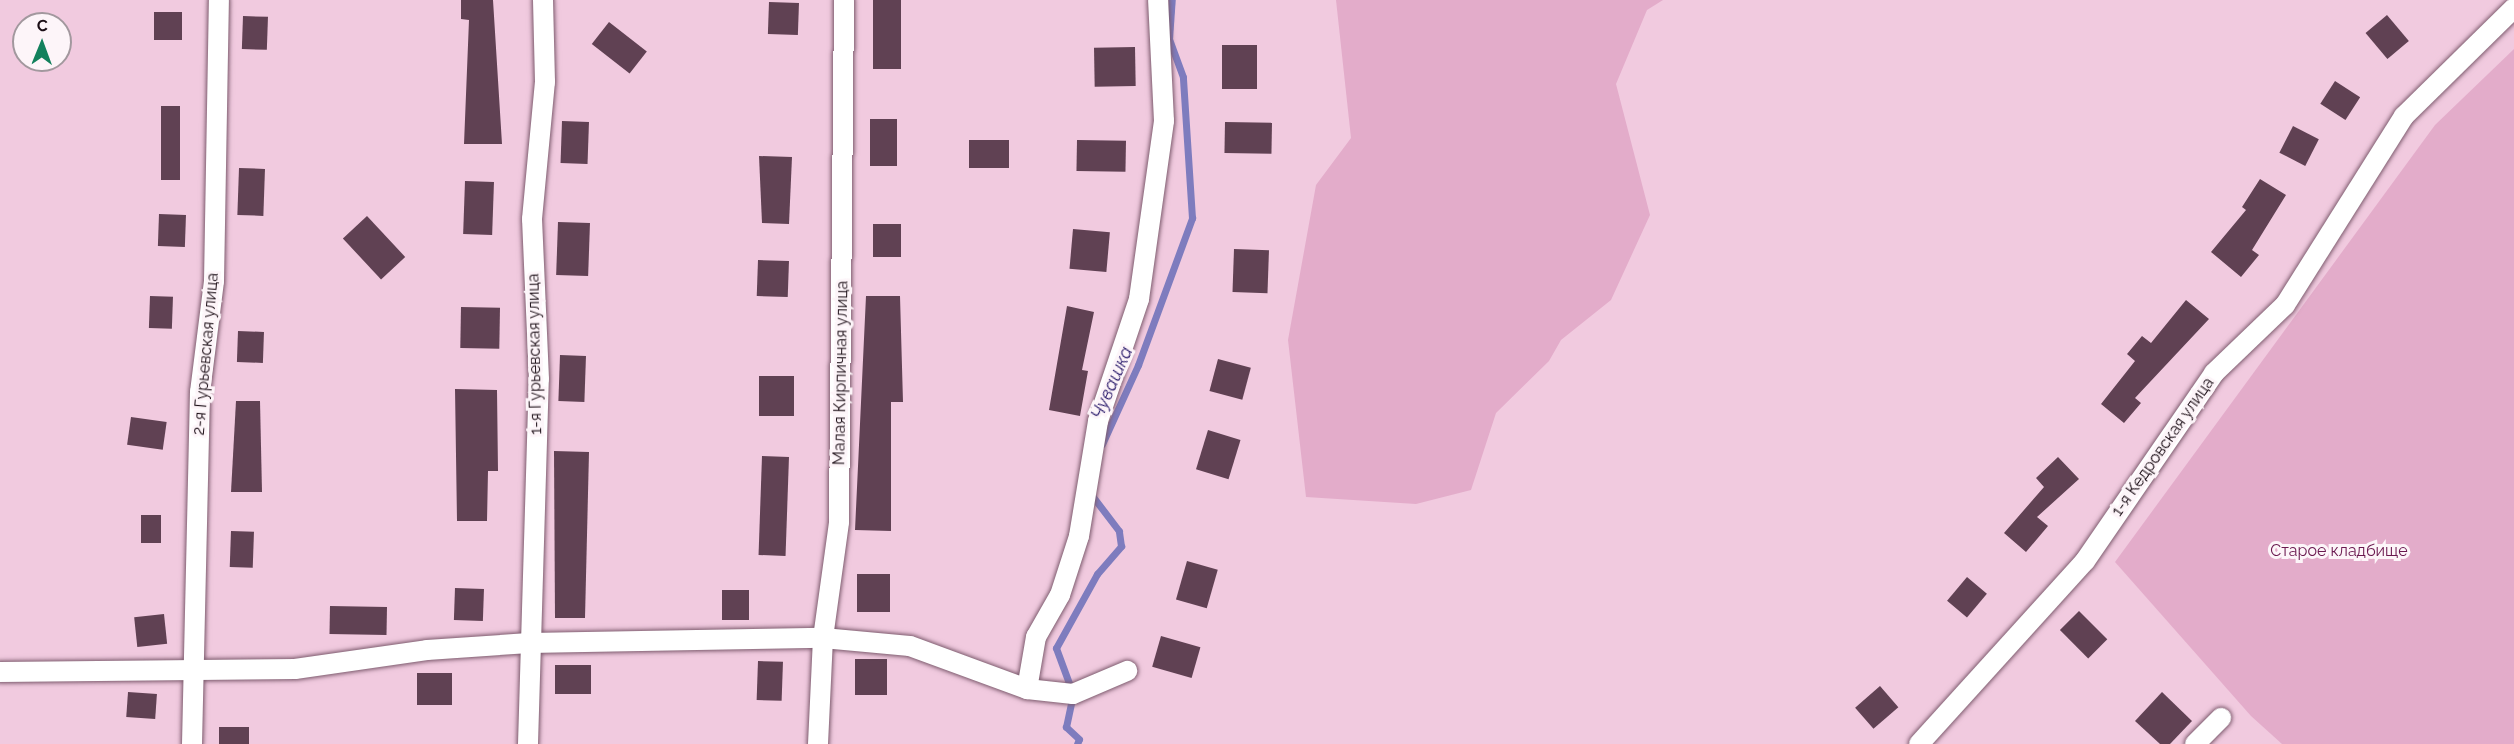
<!DOCTYPE html>
<meta charset="utf-8">
<style>
body{margin:0}
#map{position:relative;width:2514px;height:744px;overflow:hidden;background:#f1cadf;font-family:Raleway,sans-serif}
div>[style]{position:absolute}
.green>*{inset:0;background:#e3acca}
.stream>*{height:7px;margin:-3.5px;padding:0 3.5px;transform-origin:3.5px;border-radius:3.5px;background:#7e7cbe}
.building>*{inset:0;background:#604153;transform-origin:0 0}
.roads{filter:drop-shadow(0 0 2px #7e5c6f) drop-shadow(0 0 2px #7e5c6f)}
.minor>*{height:20px;margin:-10px;padding:0 10px;transform-origin:10px;border-radius:10px;background:#fff}
span{translate:-50% -50%;white-space:nowrap;text-align:center;line-height:1.15;-webkit-text-stroke:6px #fdf5f9;paint-order:stroke}
.street-label{font-size:16px;color:#1a0d15}
.park-label{font-size:16px;color:#6a184f}
.water-label{font-size:18px;color:#2e1f6e;font-style:italic}
.north{position:absolute;left:12px;top:12px;width:60px;height:60px;box-sizing:border-box;background:#fdf5f9;border:2px solid #a2989e;border-radius:50%;rotate:1deg;font-size:16px;font-weight:700;line-height:24px;text-align:center;color:#1a0d15}
.north::after{content:'';display:block;margin:auto;width:21px;height:27px;background:#13815d;clip-path:polygon(50% 0,100% 100%,50% 72%,0 100%)}
</style>
<div id="map">
<div class="green">
<div style="clip-path:polygon(1336px 0,1663px 0,1647px 10px,1616px 84px,1650px 215px,1611px 300px,1561px 340px,1549px 361px,1496px 413px,1471px 490px,1416px 504px,1306px 497px,1288px 340px,1316px 185px,1351px 138px)"></div>
<div style="clip-path:polygon(2514px 49px,2514px 744px,2282px 744px,2251px 716px,2115px 562px,2435px 125px)"></div>
</div>
<div class="stream">
<div style="left:1102px;top:444px;width:87px;rotate:-65.5deg"></div>
<div style="left:1138px;top:365px;width:157px;rotate:-69.8deg"></div>
<div style="left:1192px;top:218px;width:141px;rotate:-93.7deg"></div>
<div style="left:1183px;top:77px;width:40px;rotate:-110.2deg"></div>
<div style="left:1169px;top:39px;width:39px;rotate:-86deg"></div>
<div style="left:1077px;top:744px;width:5px;rotate:-68deg"></div>
<div style="left:1079px;top:739px;width:18px;rotate:-137deg"></div>
<div style="left:1066px;top:727px;width:34px;rotate:-78deg"></div>
<div style="left:1073px;top:694px;width:49px;rotate:-110.3deg"></div>
<div style="left:1056px;top:648px;width:85px;rotate:-61deg"></div>
<div style="left:1097px;top:574px;width:37px;rotate:-49deg"></div>
<div style="left:1121px;top:546px;width:15px;rotate:-98deg"></div>
<div style="left:1119px;top:531px;width:48px;rotate:-127.3deg"></div>
</div>
<div class="building">
<div style="clip-path:polygon(461px 0,493px 0,502px 144px,464px 144px,469px 20px,461px 19px)"></div>
<div style="left:873px;top:0;width:28px;height:69px"></div>
<div style="left:769px;top:2px;width:30px;height:32px;rotate:2deg"></div>
<div style="left:154px;top:12px;width:28px;height:28px"></div>
<div style="left:2387px;top:15px;width:34px;height:28px;rotate:50deg"></div>
<div style="left:243px;top:16px;width:25px;height:33px;rotate:2deg"></div>
<div style="left:609px;top:22px;width:48px;height:28px;rotate:38deg"></div>
<div style="left:1222px;top:45px;width:35px;height:44px"></div>
<div style="left:1135px;top:47px;width:39px;height:41px;rotate:89deg"></div>
<div style="left:2335px;top:81px;width:30px;height:27px;rotate:33deg"></div>
<div style="left:161px;top:106px;width:19px;height:74px"></div>
<div style="left:870px;top:119px;width:27px;height:47px"></div>
<div style="left:562px;top:121px;width:27px;height:42px;rotate:2deg"></div>
<div style="left:1225px;top:122px;width:47px;height:31px;rotate:1deg"></div>
<div style="left:2293px;top:126px;width:29px;height:30px;rotate:27deg"></div>
<div style="left:969px;top:140px;width:40px;height:28px"></div>
<div style="left:1077px;top:140px;width:49px;height:31px;rotate:1deg"></div>
<div style="clip-path:polygon(759px 156px,792px 157px,789px 224px,762px 223px)"></div>
<div style="left:239px;top:168px;width:26px;height:47px;rotate:2deg"></div>
<div style="clip-path:polygon(2260px 179px,2286px 195px,2252px 250px,2259px 255px,2241px 277px,2211px 252px,2246px 210px,2242px 207px)"></div>
<div style="left:465px;top:181px;width:29px;height:53px;rotate:2deg"></div>
<div style="left:159px;top:214px;width:27px;height:32px;rotate:2deg"></div>
<div style="left:367px;top:216px;width:56px;height:33px;rotate:47deg"></div>
<div style="left:558px;top:222px;width:32px;height:53px;rotate:2deg"></div>
<div style="left:873px;top:224px;width:28px;height:33px"></div>
<div style="left:1073px;top:229px;width:37px;height:40px;rotate:5deg"></div>
<div style="left:1234px;top:249px;width:35px;height:43px;rotate:2deg"></div>
<div style="left:758px;top:260px;width:31px;height:36px;rotate:2deg"></div>
<div style="left:150px;top:296px;width:23px;height:32px;rotate:2deg"></div>
<div style="clip-path:polygon(866px 296px,900px 296px,903px 402px,891px 402px,891px 531px,855px 530px)"></div>
<div style="clip-path:polygon(2186px 300px,2209px 319px,2135px 398px,2141px 403px,2124px 423px,2101px 404px,2135px 361px,2127px 354px,2142px 336px,2151px 343px)"></div>
<div style="clip-path:polygon(1067px 306px,1094px 312px,1082px 370px,1088px 371px,1080px 416px,1049px 410px)"></div>
<div style="left:461px;top:307px;width:39px;height:41px;rotate:1deg"></div>
<div style="left:238px;top:331px;width:26px;height:31px;rotate:2deg"></div>
<div style="left:560px;top:355px;width:26px;height:46px;rotate:2deg"></div>
<div style="left:1218px;top:359px;width:34px;height:33px;rotate:15deg"></div>
<div style="left:759px;top:376px;width:35px;height:40px"></div>
<div style="clip-path:polygon(455px 389px,497px 390px,498px 471px,488px 471px,487px 521px,457px 521px)"></div>
<div style="clip-path:polygon(236px 401px,260px 401px,262px 492px,231px 492px)"></div>
<div style="left:131px;top:417px;width:36px;height:28px;rotate:8deg"></div>
<div style="left:1208px;top:430px;width:34px;height:41px;rotate:17deg"></div>
<div style="clip-path:polygon(554px 451px,589px 452px,585px 618px,555px 618px)"></div>
<div style="left:762px;top:456px;width:27px;height:99px;rotate:2deg"></div>
<div style="clip-path:polygon(2058px 457px,2079px 479px,2037px 517px,2048px 526px,2026px 552px,2004px 533px,2044px 487px,2036px 478px)"></div>
<div style="left:141px;top:515px;width:20px;height:28px"></div>
<div style="left:231px;top:531px;width:23px;height:36px;rotate:2deg"></div>
<div style="left:1187px;top:561px;width:32px;height:40px;rotate:16deg"></div>
<div style="left:857px;top:574px;width:33px;height:38px"></div>
<div style="left:1967px;top:577px;width:26px;height:31px;rotate:40deg"></div>
<div style="left:455px;top:588px;width:29px;height:32px;rotate:2deg"></div>
<div style="left:722px;top:590px;width:27px;height:30px"></div>
<div style="left:330px;top:606px;width:57px;height:28px;rotate:1deg"></div>
<div style="left:2079px;top:611px;width:40px;height:27px;rotate:45deg"></div>
<div style="left:164px;top:614px;width:30px;height:30px;rotate:84deg"></div>
<div style="left:1161px;top:636px;width:41px;height:32px;rotate:16deg"></div>
<div style="left:855px;top:659px;width:32px;height:36px"></div>
<div style="left:758px;top:661px;width:25px;height:39px;rotate:2deg"></div>
<div style="left:555px;top:665px;width:36px;height:29px"></div>
<div style="left:417px;top:673px;width:35px;height:32px"></div>
<div style="left:1880px;top:686px;width:28px;height:33px;rotate:49deg"></div>
<div style="left:128px;top:692px;width:29px;height:25px;rotate:4deg"></div>
<div style="clip-path:polygon(2162px 692px,2192px 721px,2170px 744px,2160px 744px,2135px 721px)"></div>
<div style="left:219px;top:727px;width:30px;height:17px"></div>
</div>
<div class="roads">
<div class="minor">
<div style="left:0;top:672px;width:295px;rotate:-0.6deg"></div>
<div style="left:295px;top:669px;width:133px;rotate:-8.2deg"></div>
<div style="left:427px;top:650px;width:102px;rotate:-3.9deg"></div>
<div style="left:529px;top:643px;width:294px;rotate:-1deg"></div>
<div style="left:823px;top:638px;width:87px;rotate:5.3deg"></div>
<div style="left:910px;top:646px;width:125px;rotate:20.2deg"></div>
<div style="left:1027px;top:689px;width:46px;rotate:6.2deg"></div>
<div style="left:1073px;top:694px;width:59px;rotate:-23.1deg"></div>
<div style="left:1027px;top:689px;width:53px;rotate:-80.2deg"></div>
<div style="left:1036px;top:637px;width:48px;rotate:-60.3deg"></div>
<div style="left:1060px;top:595px;width:62px;rotate:-72.1deg"></div>
<div style="left:1079px;top:536px;width:117px;rotate:-80.6deg"></div>
<div style="left:1098px;top:421px;width:129px;rotate:-71.4deg"></div>
<div style="left:1139px;top:299px;width:180px;rotate:-82deg"></div>
<div style="left:1164px;top:121px;width:121px;rotate:-92.8deg"></div>
<div style="left:192px;top:744px;width:352px;rotate:-88.7deg"></div>
<div style="left:200px;top:392px;width:112px;rotate:-82.8deg"></div>
<div style="left:214px;top:281px;width:281px;rotate:-89deg"></div>
<div style="left:528px;top:744px;width:365px;rotate:-88.3deg"></div>
<div style="left:539px;top:379px;width:160px;rotate:-92.5deg"></div>
<div style="left:532px;top:219px;width:138px;rotate:-84.6deg"></div>
<div style="left:545px;top:82px;width:82px;rotate:-91.4deg"></div>
<div style="left:818px;top:744px;width:106px;rotate:-87.3deg"></div>
<div style="left:823px;top:638px;width:117px;rotate:-82.1deg"></div>
<div style="left:839px;top:522px;width:522px;rotate:-89.45deg"></div>
<div style="left:1919px;top:744px;width:247px;rotate:-47.8deg"></div>
<div style="left:2085px;top:561px;width:228px;rotate:-55.5deg"></div>
<div style="left:2214px;top:373px;width:98px;rotate:-43.8deg"></div>
<div style="left:2285px;top:305px;width:223px;rotate:-57.8deg"></div>
<div style="left:2404px;top:116px;width:154px;rotate:-44.5deg"></div>
<div style="left:2195px;top:744px;width:37px;rotate:-45deg"></div>
</div>
</div>
<div class="street-label">
<span style="left:206px;top:354px;rotate:-85deg">2-я Гурьевская улица</span>
<span style="left:535px;top:354px;rotate:-91deg">1-я Гурьевская улица</span>
<span style="left:841px;top:373px;rotate:-89deg">Малая Кирпичная улица</span>
<span style="left:2163px;top:447px;rotate:-55deg">1-я Кедровская улица</span>
</div>
<div class="park-label">
<span style="left:2339px;top:551px">Старое кладбище</span>
</div>
<div class="water-label">
<span style="left:1112px;top:383px;rotate:-66deg">Чувашка</span>
</div>
<div class="north">С</div>
</div>
